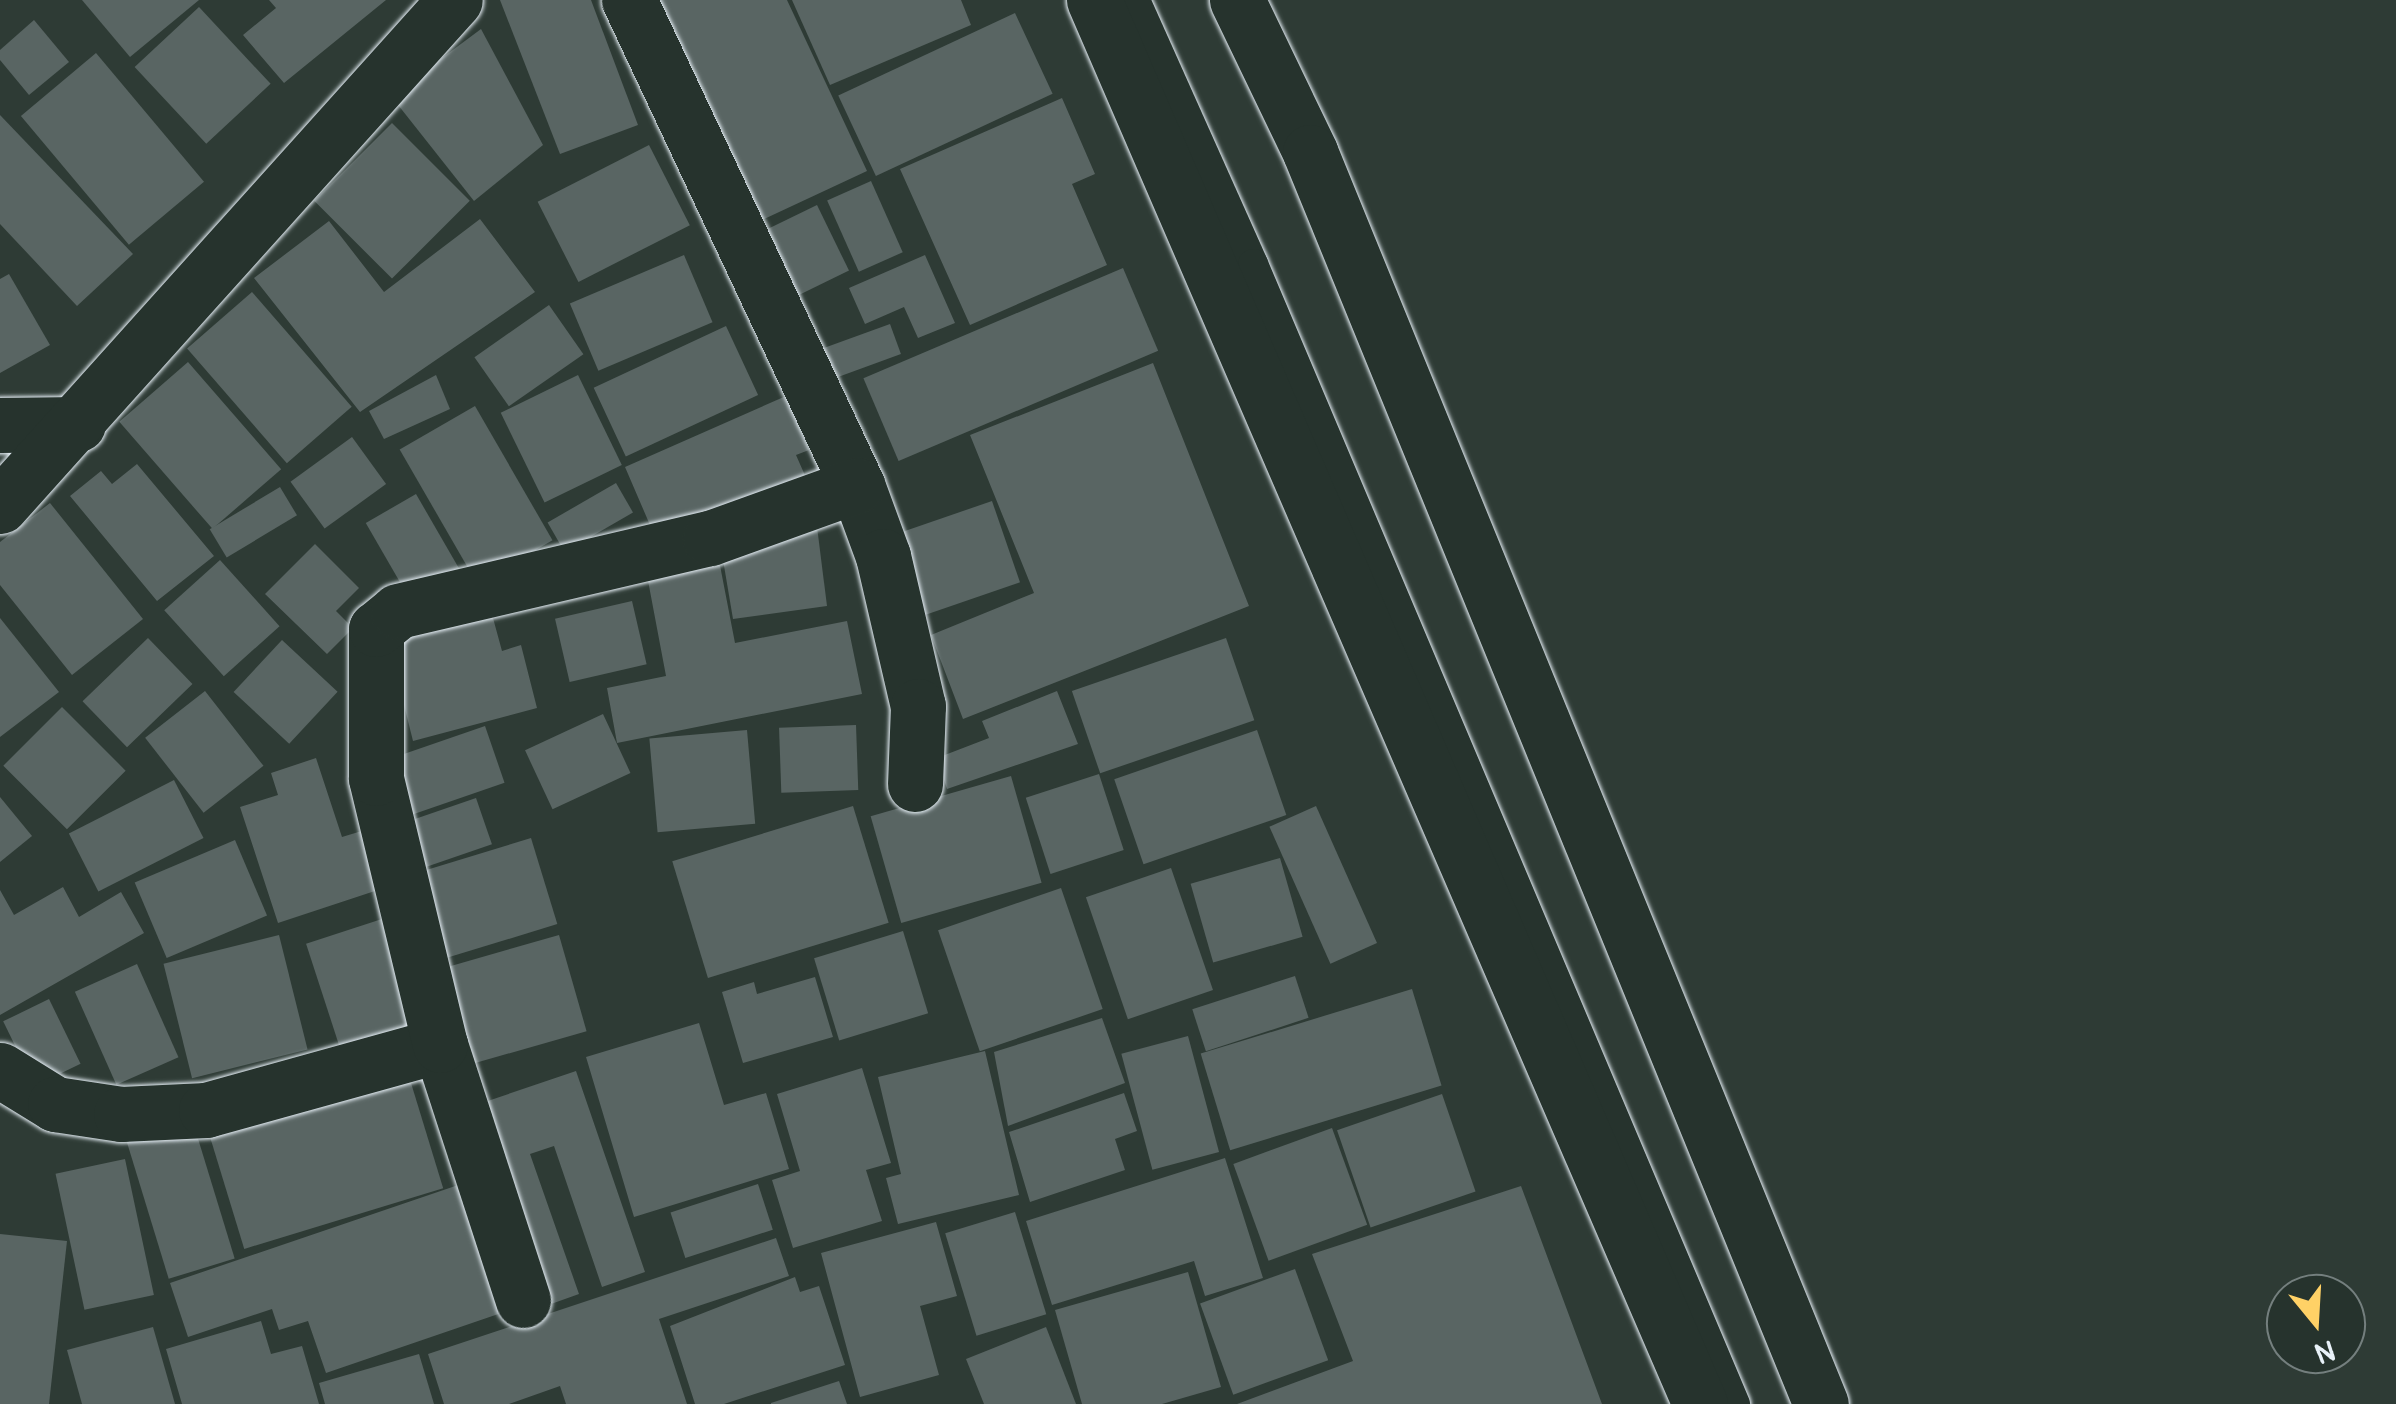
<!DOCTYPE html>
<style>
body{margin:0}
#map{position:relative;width:2396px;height:1404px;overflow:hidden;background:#2e3b35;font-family:Pangolin,sans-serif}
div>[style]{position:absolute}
.building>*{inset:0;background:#596563;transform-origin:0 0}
.roads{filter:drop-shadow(0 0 2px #e8f1f8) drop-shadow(0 0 2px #e8f1f8)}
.service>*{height:30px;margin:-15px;padding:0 15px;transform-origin:15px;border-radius:15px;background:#26332d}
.minor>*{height:55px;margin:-27.5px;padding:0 27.5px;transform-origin:27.5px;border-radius:27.5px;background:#26332d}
.trunk>*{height:55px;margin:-27.5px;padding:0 27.5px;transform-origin:27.5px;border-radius:27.5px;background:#26332d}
span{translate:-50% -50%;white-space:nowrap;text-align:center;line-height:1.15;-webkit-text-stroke:9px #26332d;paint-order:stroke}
.north{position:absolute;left:2266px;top:1274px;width:100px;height:100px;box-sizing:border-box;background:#26332d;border:2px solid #747f7e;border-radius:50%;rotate:162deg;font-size:28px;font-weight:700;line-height:40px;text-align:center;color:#e8f1f8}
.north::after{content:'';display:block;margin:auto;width:35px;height:45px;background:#ffd166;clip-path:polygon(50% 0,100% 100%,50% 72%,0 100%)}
</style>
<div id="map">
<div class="building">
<div style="clip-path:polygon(82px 0,199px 0,130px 57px)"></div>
<div style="clip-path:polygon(269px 0,386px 0,284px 83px,243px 35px,276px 8px)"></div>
<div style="clip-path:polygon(500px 0,591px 0,638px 125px,560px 154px)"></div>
<div style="clip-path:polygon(641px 0,787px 0,867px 171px,747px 227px)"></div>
<div style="clip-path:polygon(792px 0,961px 0,971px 25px,830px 85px)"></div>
<div style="left:199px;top:7px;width:105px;height:88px;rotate:47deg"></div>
<div style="left:1015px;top:13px;width:89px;height:195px;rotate:65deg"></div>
<div style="clip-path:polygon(34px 20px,69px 62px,29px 95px,0 60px,0 50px)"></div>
<div style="clip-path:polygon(481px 29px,543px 145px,474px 201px,391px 96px)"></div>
<div style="left:96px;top:53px;width:168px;height:98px;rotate:50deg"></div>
<div style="clip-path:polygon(1062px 98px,1095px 174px,1072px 184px,1107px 265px,970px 325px,900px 169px)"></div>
<div style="clip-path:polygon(0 115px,133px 254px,77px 306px,0 224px)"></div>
<div style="left:392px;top:123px;width:110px;height:110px;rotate:45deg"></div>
<div style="left:649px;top:145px;width:90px;height:125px;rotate:63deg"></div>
<div style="left:871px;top:181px;width:78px;height:48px;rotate:66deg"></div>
<div style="left:817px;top:205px;width:73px;height:70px;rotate:64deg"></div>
<div style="clip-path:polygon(480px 219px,535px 292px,360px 412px,254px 278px,329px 221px,384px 292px)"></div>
<div style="left:684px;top:255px;width:73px;height:124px;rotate:67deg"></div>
<div style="clip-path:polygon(925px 255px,955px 323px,918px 338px,904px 307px,865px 324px,849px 288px)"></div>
<div style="left:1123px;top:268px;width:90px;height:282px;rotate:67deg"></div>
<div style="clip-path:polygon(9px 274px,50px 345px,0 373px,0 279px)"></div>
<div style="left:252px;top:292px;width:152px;height:86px;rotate:49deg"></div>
<div style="left:549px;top:305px;width:60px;height:91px;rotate:55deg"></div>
<div style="left:890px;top:324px;width:32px;height:88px;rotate:70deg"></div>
<div style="left:726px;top:326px;width:76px;height:146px;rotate:65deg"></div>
<div style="left:188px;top:362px;width:142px;height:91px;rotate:49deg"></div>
<div style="clip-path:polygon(1153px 363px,1249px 606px,963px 719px,931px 635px,1034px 593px,970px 435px)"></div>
<div style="clip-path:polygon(436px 375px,450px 409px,384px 439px,369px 411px)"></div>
<div style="left:578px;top:375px;width:100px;height:86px;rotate:64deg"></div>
<div style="clip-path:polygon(786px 396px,809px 450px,796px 455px,807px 480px,659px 546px,625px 467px)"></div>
<div style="left:475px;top:406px;width:155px;height:87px;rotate:60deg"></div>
<div style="left:352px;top:437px;width:58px;height:76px;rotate:54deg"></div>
<div style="clip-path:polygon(137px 464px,214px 556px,157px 601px,70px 496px,101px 471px,112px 484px)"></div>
<div style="left:616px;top:483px;width:34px;height:79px;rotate:60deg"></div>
<div style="left:280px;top:487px;width:33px;height:82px;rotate:59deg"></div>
<div style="left:416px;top:494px;width:89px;height:58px;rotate:60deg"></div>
<div style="left:992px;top:501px;width:86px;height:112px;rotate:71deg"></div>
<div style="clip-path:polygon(50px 503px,143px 619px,72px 675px,0 585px,0 542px)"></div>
<div style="clip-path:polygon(815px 511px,827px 606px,733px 619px,720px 542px)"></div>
<div style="clip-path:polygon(315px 544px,359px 588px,336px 611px,353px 628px,327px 654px,265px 594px)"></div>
<div style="clip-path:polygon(718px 555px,735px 643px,847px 621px,862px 694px,617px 743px,607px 688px,666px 676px,646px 570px)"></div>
<div style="left:220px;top:560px;width:89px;height:75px;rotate:48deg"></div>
<div style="left:632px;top:601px;width:65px;height:79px;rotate:77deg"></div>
<div style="clip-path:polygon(490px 607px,502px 651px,521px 645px,537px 708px,413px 741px,386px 633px)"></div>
<div style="clip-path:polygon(0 618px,59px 692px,0 737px)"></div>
<div style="left:148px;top:638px;width:64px;height:91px;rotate:46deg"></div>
<div style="left:1226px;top:638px;width:87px;height:163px;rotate:71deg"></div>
<div style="left:282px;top:640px;width:76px;height:71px;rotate:43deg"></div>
<div style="left:205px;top:691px;width:95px;height:76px;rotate:52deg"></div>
<div style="clip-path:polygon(1057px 691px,1078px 744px,947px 789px,937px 758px,989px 738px,982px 721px)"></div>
<div style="left:62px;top:707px;width:90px;height:83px;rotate:45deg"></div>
<div style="left:603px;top:714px;width:65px;height:86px;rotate:65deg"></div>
<div style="left:856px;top:725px;width:65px;height:77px;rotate:88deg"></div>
<div style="left:485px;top:726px;width:60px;height:108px;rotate:71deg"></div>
<div style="left:747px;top:730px;width:94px;height:98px;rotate:85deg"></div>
<div style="left:1257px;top:730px;width:90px;height:151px;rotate:71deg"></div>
<div style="clip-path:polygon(316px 758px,342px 837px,365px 830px,384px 888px,278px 923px,240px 807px,278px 795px,271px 773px)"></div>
<div style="left:1099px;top:774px;width:80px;height:77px;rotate:72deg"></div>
<div style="left:1011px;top:776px;width:111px;height:146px;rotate:74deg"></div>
<div style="left:174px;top:780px;width:65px;height:118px;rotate:63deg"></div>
<div style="clip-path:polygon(0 797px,32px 836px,0 862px)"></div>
<div style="left:476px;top:798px;width:49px;height:83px;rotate:71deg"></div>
<div style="left:853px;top:806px;width:122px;height:189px;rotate:73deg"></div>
<div style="left:1316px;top:806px;width:150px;height:51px;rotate:66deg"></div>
<div style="left:531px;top:838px;width:90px;height:130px;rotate:73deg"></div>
<div style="left:235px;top:840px;width:82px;height:109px;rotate:67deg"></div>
<div style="left:1280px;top:858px;width:82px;height:93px;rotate:74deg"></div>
<div style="left:1171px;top:868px;width:129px;height:90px;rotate:71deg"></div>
<div style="clip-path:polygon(63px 887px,79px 917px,121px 892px,144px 933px,0 1015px,0 890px,14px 915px)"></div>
<div style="left:1061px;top:888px;width:128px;height:130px;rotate:71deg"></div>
<div style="left:385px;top:918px;width:111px;height:83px;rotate:72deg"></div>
<div style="left:903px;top:931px;width:86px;height:93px;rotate:73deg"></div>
<div style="left:279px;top:935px;width:118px;height:119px;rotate:76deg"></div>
<div style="left:559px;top:935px;width:100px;height:135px;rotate:74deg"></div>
<div style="left:137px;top:964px;width:102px;height:68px;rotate:66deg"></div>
<div style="left:1295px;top:976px;width:44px;height:108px;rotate:72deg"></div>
<div style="clip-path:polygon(815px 977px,833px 1037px,743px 1063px,722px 992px,754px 982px,757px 994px)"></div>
<div style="left:1412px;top:989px;width:101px;height:221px;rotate:73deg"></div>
<div style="left:49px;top:999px;width:72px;height:51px;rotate:64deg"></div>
<div style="clip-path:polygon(1102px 1018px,1125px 1083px,1008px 1126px,994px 1052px)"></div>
<div style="clip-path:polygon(699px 1023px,724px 1105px,766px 1093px,789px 1169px,634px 1217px,586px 1057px)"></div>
<div style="left:1188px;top:1036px;width:120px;height:69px;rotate:75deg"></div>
<div style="clip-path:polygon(985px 1051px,1019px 1195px,898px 1224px,886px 1178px,901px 1174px,878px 1077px)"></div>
<div style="left:404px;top:1060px;width:134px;height:208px;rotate:73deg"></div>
<div style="clip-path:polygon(862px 1068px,891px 1163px,866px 1170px,882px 1221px,793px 1248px,772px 1180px,800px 1171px,777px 1094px)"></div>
<div style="clip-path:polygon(576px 1071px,645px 1272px,602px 1287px,554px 1146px,530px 1154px,579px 1294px,537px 1309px,467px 1108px)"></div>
<div style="clip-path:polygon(1124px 1093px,1137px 1131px,1115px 1139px,1125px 1170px,1030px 1202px,1009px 1132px)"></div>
<div style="left:1442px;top:1094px;width:103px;height:111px;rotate:71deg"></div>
<div style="left:192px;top:1119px;width:146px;height:69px;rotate:73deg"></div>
<div style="left:1332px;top:1128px;width:103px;height:105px;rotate:70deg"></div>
<div style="clip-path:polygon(1225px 1158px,1263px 1278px,1205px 1296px,1194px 1261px,1052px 1305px,1026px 1221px)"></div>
<div style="left:125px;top:1159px;width:139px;height:71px;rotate:78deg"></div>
<div style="clip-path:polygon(470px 1181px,513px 1309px,326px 1373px,308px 1321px,279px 1330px,272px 1309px,188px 1337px,170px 1283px)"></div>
<div style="left:758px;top:1184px;width:48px;height:92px;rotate:72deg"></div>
<div style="clip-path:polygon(1521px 1186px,1602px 1404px,1237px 1404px,1353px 1361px,1312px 1254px)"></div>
<div style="left:1015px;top:1212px;width:107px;height:73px;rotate:73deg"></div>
<div style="clip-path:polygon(936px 1222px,957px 1296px,920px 1306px,939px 1375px,860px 1397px,821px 1253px)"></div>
<div style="clip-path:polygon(0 1234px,67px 1241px,49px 1404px,0 1404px)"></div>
<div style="clip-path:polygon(776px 1238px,789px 1276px,659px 1319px,687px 1404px,566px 1404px,560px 1386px,509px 1404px,444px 1404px,428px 1354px)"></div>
<div style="left:1295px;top:1269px;width:97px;height:101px;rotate:70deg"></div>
<div style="clip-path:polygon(1188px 1272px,1221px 1387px,1162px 1404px,1082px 1404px,1055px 1310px)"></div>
<div style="clip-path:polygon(795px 1277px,800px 1292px,819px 1286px,845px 1365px,724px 1404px,695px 1404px,670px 1326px)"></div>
<div style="clip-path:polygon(261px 1321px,271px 1354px,302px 1346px,319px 1404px,182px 1404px,166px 1349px)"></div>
<div style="clip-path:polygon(153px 1327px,175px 1404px,82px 1404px,67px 1350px)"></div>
<div style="clip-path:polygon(1046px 1327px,1076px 1404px,984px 1404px,966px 1359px)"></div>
<div style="clip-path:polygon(419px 1354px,434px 1404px,325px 1404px,319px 1383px)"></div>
<div style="clip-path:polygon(839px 1381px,847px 1404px,771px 1404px,771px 1403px)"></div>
</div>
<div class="roads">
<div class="service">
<div style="left:1135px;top:0;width:289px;rotate:65.9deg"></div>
<div style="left:1253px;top:264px;width:1238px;rotate:67.08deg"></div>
</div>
<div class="minor">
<div style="left:629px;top:0;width:536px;rotate:64.82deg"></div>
<div style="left:857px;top:485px;width:76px;rotate:69.9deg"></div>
<div style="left:883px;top:556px;width:154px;rotate:76.9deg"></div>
<div style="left:918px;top:706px;width:78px;rotate:92.2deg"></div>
<div style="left:0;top:425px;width:78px;rotate:-0.7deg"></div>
<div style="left:0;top:506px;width:680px;rotate:-48.04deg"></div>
<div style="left:0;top:1070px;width:65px;rotate:31.7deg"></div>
<div style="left:55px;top:1104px;width:67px;rotate:8.6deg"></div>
<div style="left:121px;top:1114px;width:85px;rotate:-2.7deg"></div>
<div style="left:206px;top:1110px;width:243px;rotate:-15.5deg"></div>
<div style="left:523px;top:1300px;width:268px;rotate:-108deg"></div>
<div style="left:440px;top:1045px;width:275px;rotate:-103.5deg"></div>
<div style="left:376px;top:778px;width:149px;rotate:-90deg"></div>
<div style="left:376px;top:629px;width:28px;rotate:-39deg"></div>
<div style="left:398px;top:611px;width:320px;rotate:-13.2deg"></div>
<div style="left:710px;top:538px;width:156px;rotate:-19.8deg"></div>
</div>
<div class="trunk">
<div style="left:1094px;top:0;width:1529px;rotate:66.65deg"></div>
<div style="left:1237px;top:0;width:169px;rotate:64.3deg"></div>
<div style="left:1310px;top:152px;width:1352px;rotate:67.8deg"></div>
</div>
</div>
<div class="north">N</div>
</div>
